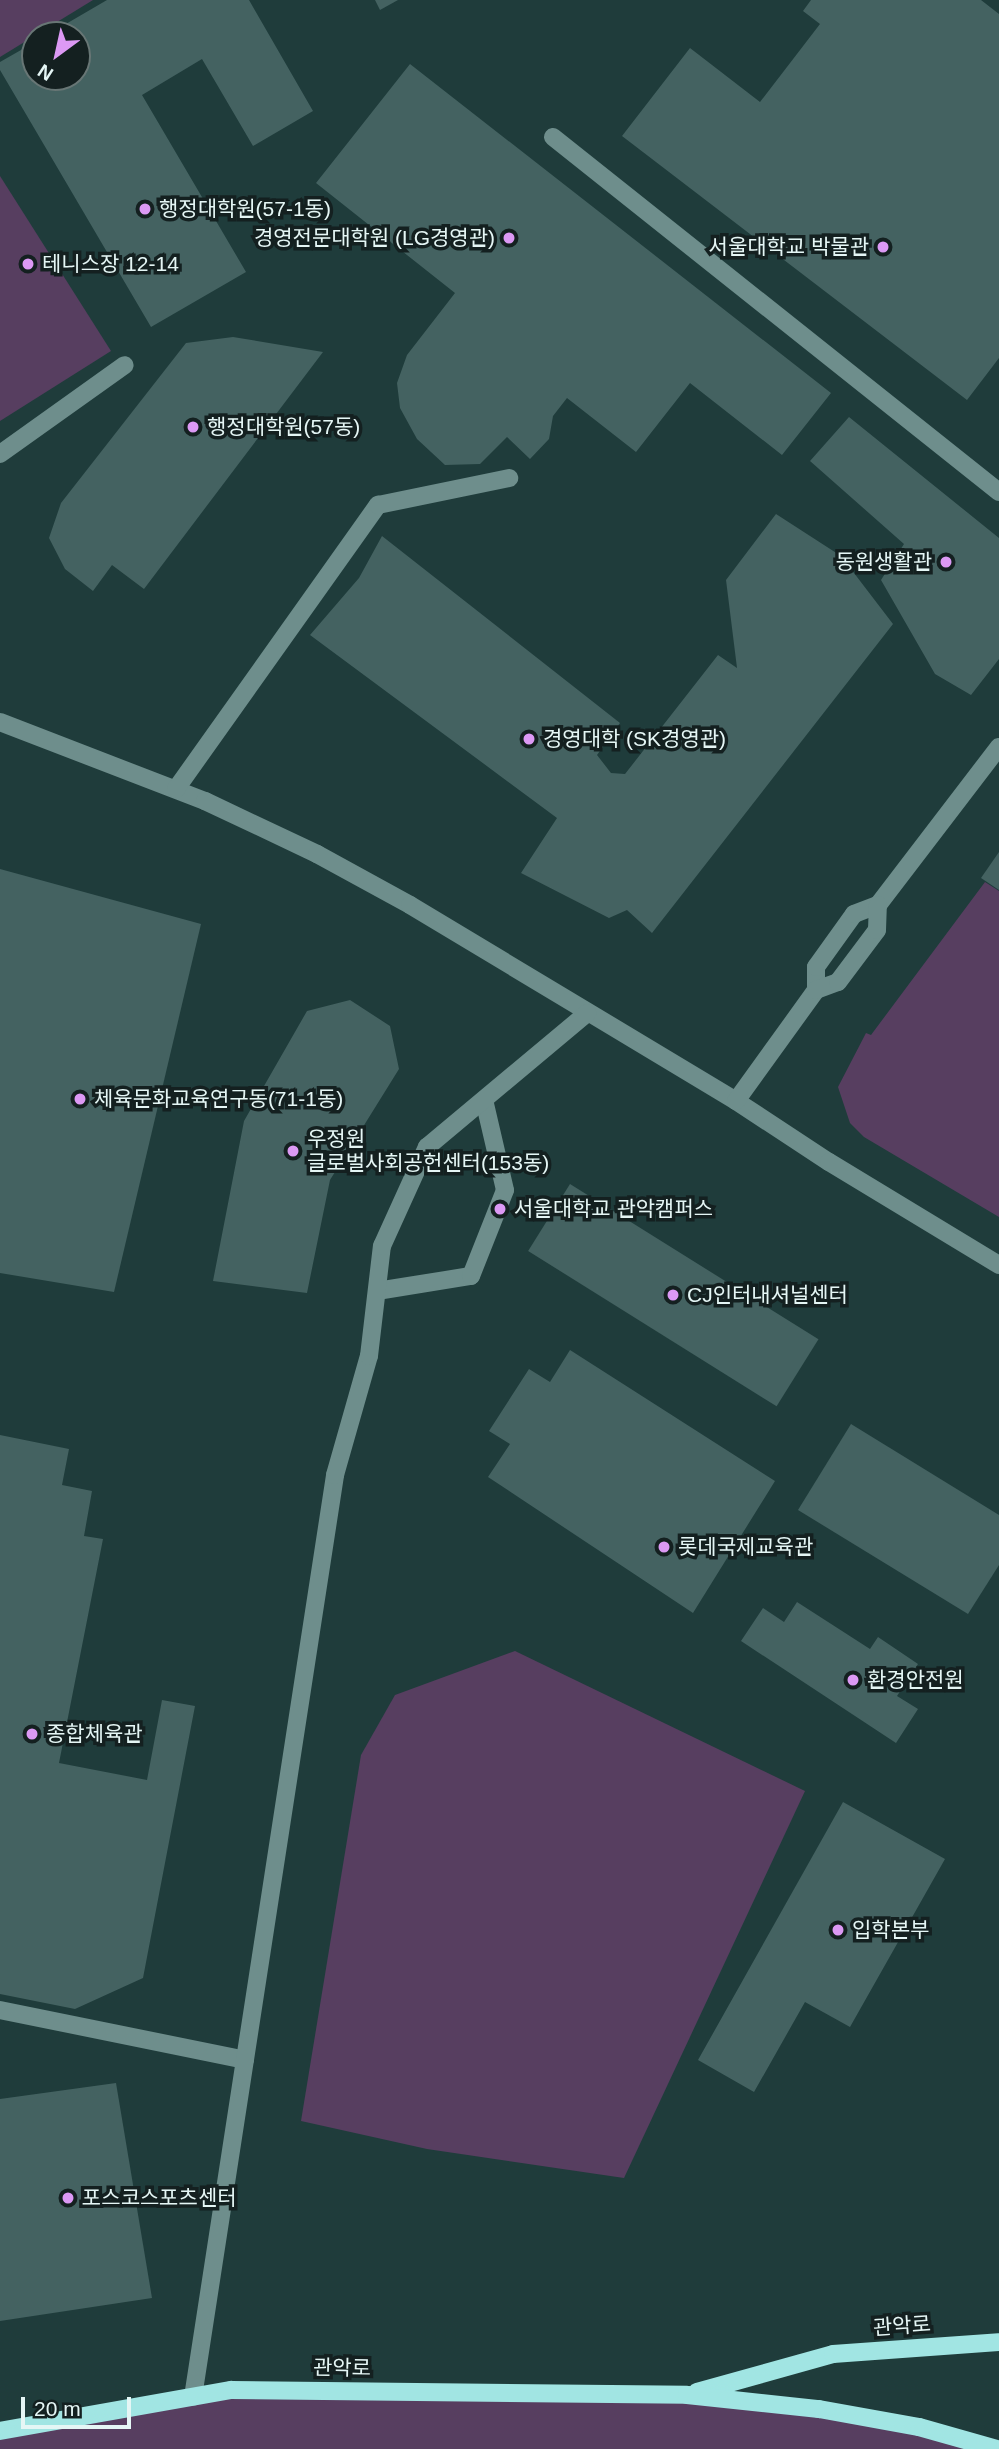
<!DOCTYPE html>
<meta charset="utf-8">
<style>
body{margin:0}
#map{position:relative;width:999px;height:2449px;overflow:hidden;background:#1f3c3b;font-family:Helvetica,"Noto Sans KR",sans-serif}
div>[style]{position:absolute}
.green>*{inset:0;background:#573e60}
.building>*{inset:0;background:#446261;transform-origin:0 0}
.minor>*{height:18px;margin:-9px;padding:0 9px;transform-origin:9px;border-radius:9px;background:#6e8e8c}
.major>*{height:18px;margin:-9px;padding:0 9px;transform-origin:9px;border-radius:9px;background:#a1e5e3}
.dots>*{width:19px;height:19px;translate:-50% -50%;box-sizing:border-box;border:4px solid #142020;border-radius:50%}
span{translate:-50% -50%;white-space:nowrap;text-align:center;line-height:1.15;-webkit-text-stroke:7px #142020;paint-order:stroke}
.poi-label{font-size:21px;color:#e5f6f5}
.left{translate:0 -50%;text-align:left}
.right{translate:-100% -50%;text-align:right}
.street-label{font-size:21px;color:#e5f6f5}
.north{position:absolute;left:21px;top:21px;width:70px;height:70px;box-sizing:border-box;background:#142020;border:2px solid #687675;border-radius:50%;rotate:213deg;font-size:19px;font-weight:700;line-height:28px;text-align:center;color:#e5f6f5}
.north::after{content:'';display:block;margin:auto;width:24px;height:32px;background:#dc99f4;clip-path:polygon(50% 0,100% 100%,50% 72%,0 100%)}
.scale{position:absolute;left:21px;top:2397px;width:110px;height:32px;box-sizing:border-box;border:4px solid #e5f6f5;border-top:0;padding-left:9px;font-size:21px;line-height:24px;white-space:nowrap;color:#e5f6f5;-webkit-text-stroke:5px #142020;paint-order:stroke}
</style>
<div id="map">
<div class="green">
<div style="clip-path:polygon(0 0,93px 0,0 57px)"></div>
<div style="clip-path:polygon(0 176px,111px 351px,0 421px)"></div>
<div style="clip-path:polygon(985px 882px,999px 891px,999px 1217px,864px 1137px,850px 1123px,838px 1087px,866px 1033px,871px 1035px)"></div>
<div style="clip-path:polygon(515px 1651px,805px 1791px,624px 2178px,427px 2149px,301px 2121px,361px 1755px,395px 1695px)"></div>
<div style="clip-path:polygon(231px 2390px,687px 2395px,819px 2409px,997px 2449px,0 2449px,0 2431px)"></div>
</div>
<div class="building">
<div style="clip-path:polygon(107px 0,249px 0,313px 111px,253px 146px,202px 59px,142px 95px,246px 272px,151px 327px,0 70px,0 62px,35px 42px,35px 77px,77px 77px,77px 35px,47px 35px)"></div>
<div style="clip-path:polygon(375px 0,398px 0,380px 10px)"></div>
<div style="clip-path:polygon(811px 0,981px 0,999px 14px,999px 358px,967px 400px,622px 136px,690px 48px,760px 102px,820px 24px,803px 11px)"></div>
<div style="clip-path:polygon(410px 64px,831px 393px,782px 455px,690px 383px,636px 452px,567px 398px,553px 416px,549px 439px,530px 459px,507px 437px,480px 464px,445px 465px,417px 439px,400px 408px,397px 383px,407px 355px,455px 293px,316px 183px)"></div>
<div style="clip-path:polygon(233px 337px,323px 352px,144px 589px,112px 565px,93px 591px,65px 569px,49px 538px,61px 503px,186px 343px)"></div>
<div style="clip-path:polygon(849px 417px,999px 538px,999px 659px,971px 695px,935px 674px,881px 580px,904px 544px,810px 461px)"></div>
<div style="clip-path:polygon(776px 514px,841px 556px,893px 624px,652px 933px,627px 910px,609px 918px,521px 873px,557px 818px,310px 635px,359px 578px,382px 536px,620px 723px,597px 755px,611px 773px,625px 774px,718px 655px,737px 668px,726px 580px)"></div>
<div style="clip-path:polygon(999px 852px,999px 890px,981px 878px)"></div>
<div style="clip-path:polygon(0 869px,201px 924px,114px 1292px,0 1273px)"></div>
<div style="clip-path:polygon(350px 1000px,390px 1026px,399px 1069px,330px 1180px,307px 1293px,213px 1281px,244px 1121px,307px 1011px)"></div>
<div style="left:570px;top:1184px;width:293px;height:79px;rotate:32deg"></div>
<div style="clip-path:polygon(570px 1350px,775px 1481px,693px 1613px,488px 1477px,510px 1444px,489px 1431px,529px 1369px,550px 1382px)"></div>
<div style="clip-path:polygon(851px 1424px,999px 1515px,999px 1565px,968px 1614px,798px 1510px)"></div>
<div style="clip-path:polygon(0 1435px,69px 1449px,62px 1485px,92px 1491px,84px 1536px,103px 1539px,59px 1763px,147px 1780px,162px 1700px,195px 1706px,143px 1978px,75px 2009px,0 1994px)"></div>
<div style="clip-path:polygon(797px 1602px,870px 1649px,878px 1637px,918px 1664px,897px 1696px,918px 1709px,896px 1743px,741px 1641px,763px 1608px,784px 1622px)"></div>
<div style="clip-path:polygon(843px 1802px,945px 1859px,850px 2027px,805px 2002px,754px 2092px,698px 2060px)"></div>
<div style="clip-path:polygon(116px 2083px,152px 2298px,0 2321px,0 2099px)"></div>
</div>
<div class="minor">
<div style="left:553px;top:137px;width:570px;rotate:38.52deg"></div>
<div style="left:0;top:454px;width:153px;rotate:-35.5deg"></div>
<div style="left:0;top:722px;width:220px;rotate:21.1deg"></div>
<div style="left:205px;top:801px;width:124px;rotate:25.3deg"></div>
<div style="left:317px;top:854px;width:106px;rotate:28.7deg"></div>
<div style="left:410px;top:905px;width:380px;rotate:31deg"></div>
<div style="left:736px;top:1101px;width:111px;rotate:33.3deg"></div>
<div style="left:829px;top:1162px;width:199px;rotate:31.2deg"></div>
<div style="left:176px;top:789px;width:349px;rotate:-54.6deg"></div>
<div style="left:378px;top:505px;width:134px;rotate:-11.6deg"></div>
<div style="left:816px;top:990px;width:23px;rotate:-90deg"></div>
<div style="left:816px;top:967px;width:65px;rotate:-54.4deg"></div>
<div style="left:854px;top:914px;width:26px;rotate:-21deg"></div>
<div style="left:878px;top:905px;width:199px;rotate:-52.6deg"></div>
<div style="left:736px;top:1101px;width:137px;rotate:-54.2deg"></div>
<div style="left:816px;top:990px;width:23px;rotate:-20deg"></div>
<div style="left:838px;top:982px;width:65px;rotate:-53.1deg"></div>
<div style="left:877px;top:930px;width:25px;rotate:-88deg"></div>
<div style="left:377px;top:1291px;width:95px;rotate:-9.1deg"></div>
<div style="left:471px;top:1276px;width:92px;rotate:-68.4deg"></div>
<div style="left:505px;top:1190px;width:92px;rotate:-103.1deg"></div>
<div style="left:0;top:2010px;width:250px;rotate:11.5deg"></div>
<div style="left:193px;top:2397px;width:933px;rotate:-81.24deg"></div>
<div style="left:335px;top:1475px;width:124px;rotate:-74.1deg"></div>
<div style="left:369px;top:1356px;width:111px;rotate:-83.3deg"></div>
<div style="left:382px;top:1246px;width:109px;rotate:-65.6deg"></div>
<div style="left:427px;top:1147px;width:209px;rotate:-39.9deg"></div>
</div>
<div class="major">
<div style="left:697px;top:2392px;width:141px;rotate:-15.6deg"></div>
<div style="left:833px;top:2354px;width:166px;rotate:-4.1deg"></div>
<div style="left:0;top:2431px;width:235px;rotate:-10.1deg"></div>
<div style="left:231px;top:2390px;width:456px;rotate:0.6deg"></div>
<div style="left:687px;top:2395px;width:133px;rotate:6.1deg"></div>
<div style="left:819px;top:2409px;width:102px;rotate:10.2deg"></div>
<div style="left:919px;top:2427px;width:81px;rotate:15.8deg"></div>
</div>
<div class="dots">
<div style="left:145px;top:209px;background:#dc99f4"></div>
<div style="left:509px;top:238px;background:#dc99f4"></div>
<div style="left:883px;top:247px;background:#dc99f4"></div>
<div style="left:28px;top:264px;background:#dc99f4"></div>
<div style="left:193px;top:427px;background:#dc99f4"></div>
<div style="left:946px;top:562px;background:#dc99f4"></div>
<div style="left:529px;top:739px;background:#dc99f4"></div>
<div style="left:80px;top:1099px;background:#dc99f4"></div>
<div style="left:293px;top:1151px;background:#dc99f4"></div>
<div style="left:500px;top:1209px;background:#dc99f4"></div>
<div style="left:673px;top:1295px;background:#dc99f4"></div>
<div style="left:664px;top:1547px;background:#dc99f4"></div>
<div style="left:853px;top:1680px;background:#dc99f4"></div>
<div style="left:32px;top:1734px;background:#dc99f4"></div>
<div style="left:838px;top:1930px;background:#dc99f4"></div>
<div style="left:68px;top:2198px;background:#dc99f4"></div>
</div>
<div class="poi-label">
<span class="left" style="left:159px;top:209px">행정대학원(57-1동)</span>
<span class="right" style="left:495px;top:238px">경영전문대학원 (LG경영관)</span>
<span class="right" style="left:869px;top:247px">서울대학교 박물관</span>
<span class="left" style="left:42px;top:264px">테니스장 12-14</span>
<span class="left" style="left:207px;top:427px">행정대학원(57동)</span>
<span class="right" style="left:932px;top:562px">동원생활관</span>
<span class="left" style="left:543px;top:739px">경영대학 (SK경영관)</span>
<span class="left" style="left:94px;top:1099px">체육문화교육연구동(71-1동)</span>
<span class="left" style="left:307px;top:1151px">우정원<br>글로벌사회공헌센터(153동)</span>
<span class="left" style="left:514px;top:1209px">서울대학교 관악캠퍼스</span>
<span class="left" style="left:687px;top:1295px">CJ인터내셔널센터</span>
<span class="left" style="left:678px;top:1547px">롯데국제교육관</span>
<span class="left" style="left:867px;top:1680px">환경안전원</span>
<span class="left" style="left:46px;top:1734px">종합체육관</span>
<span class="left" style="left:852px;top:1930px">입학본부</span>
<span class="left" style="left:82px;top:2198px">포스코스포츠센터</span>
</div>
<div class="street-label">
<span style="left:902px;top:2326px;rotate:-4deg">관악로</span>
<span style="left:342px;top:2368px;rotate:1deg">관악로</span>
</div>
<div class="north">N</div>
<div class="scale">20 m</div>
</div>
